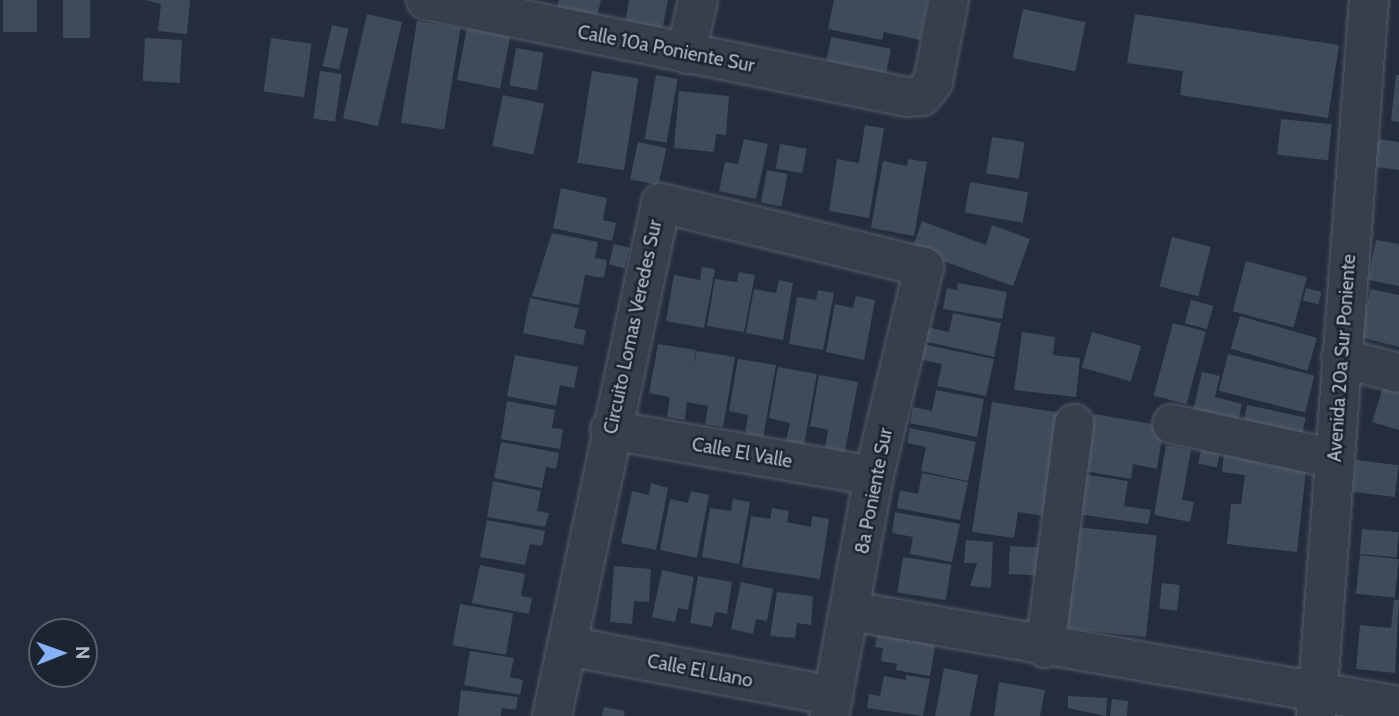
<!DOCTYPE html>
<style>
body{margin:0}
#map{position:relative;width:1399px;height:716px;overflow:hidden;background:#232d3c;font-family:Cabin,sans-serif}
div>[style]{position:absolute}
.building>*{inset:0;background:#3f4b5b;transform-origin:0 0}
.roads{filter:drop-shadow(0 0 2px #555d6a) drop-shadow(0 0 2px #555d6a)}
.minor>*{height:38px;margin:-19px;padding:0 19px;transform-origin:19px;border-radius:19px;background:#373f4c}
span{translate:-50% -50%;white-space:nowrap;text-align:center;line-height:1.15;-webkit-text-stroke:5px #1c2431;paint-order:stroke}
.street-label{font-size:19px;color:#b2bac7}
.north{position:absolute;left:28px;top:618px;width:70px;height:70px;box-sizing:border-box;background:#1c2431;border:2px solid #58606d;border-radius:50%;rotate:89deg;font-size:19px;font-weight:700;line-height:28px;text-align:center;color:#b2bac7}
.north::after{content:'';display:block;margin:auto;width:24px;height:32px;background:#87b2f7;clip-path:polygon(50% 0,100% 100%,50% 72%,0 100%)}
</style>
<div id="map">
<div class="building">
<div style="left:3px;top:0;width:34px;height:32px"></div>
<div style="left:63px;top:0;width:27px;height:38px"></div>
<div style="clip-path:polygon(145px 0,190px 0,187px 34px,158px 31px,161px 4px)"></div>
<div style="clip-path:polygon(559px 0,601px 0,595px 27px,554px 18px)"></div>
<div style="clip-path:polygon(629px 0,668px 0,661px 36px,624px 29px)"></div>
<div style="clip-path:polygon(834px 0,928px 0,920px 40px,884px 32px,882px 40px,828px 29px)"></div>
<div style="left:1023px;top:9px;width:64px;height:50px;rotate:12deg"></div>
<div style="left:367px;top:14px;width:36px;height:107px;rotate:13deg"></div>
<div style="clip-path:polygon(1135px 14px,1339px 45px,1328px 118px,1180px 95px,1183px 71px,1127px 63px)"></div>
<div style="left:417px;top:21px;width:44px;height:103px;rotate:9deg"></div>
<div style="left:332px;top:25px;width:17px;height:42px;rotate:13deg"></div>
<div style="left:467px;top:28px;width:44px;height:53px;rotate:11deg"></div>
<div style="left:831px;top:37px;width:61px;height:27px;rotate:11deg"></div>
<div style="left:145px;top:38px;width:37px;height:43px;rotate:3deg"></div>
<div style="left:271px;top:38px;width:41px;height:54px;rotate:8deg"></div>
<div style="left:516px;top:48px;width:28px;height:38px;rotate:10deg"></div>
<div style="left:320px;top:71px;width:22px;height:48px;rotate:8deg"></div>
<div style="left:592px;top:71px;width:47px;height:93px;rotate:9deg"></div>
<div style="left:656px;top:75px;width:22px;height:65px;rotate:10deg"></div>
<div style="clip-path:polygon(1396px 75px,1399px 75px,1399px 122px,1391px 121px)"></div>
<div style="clip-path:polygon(679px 91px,729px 96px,726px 135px,716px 134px,714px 152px,674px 148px)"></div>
<div style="left:503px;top:95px;width:42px;height:52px;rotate:12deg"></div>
<div style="left:1281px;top:119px;width:51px;height:36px;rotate:6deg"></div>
<div style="clip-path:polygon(865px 125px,884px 128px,869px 218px,829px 211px,837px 159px,859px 163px)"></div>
<div style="left:992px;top:137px;width:33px;height:37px;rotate:9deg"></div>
<div style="clip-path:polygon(744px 139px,768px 144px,756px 199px,719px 191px,725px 162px,738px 164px)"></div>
<div style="clip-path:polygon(1378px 139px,1399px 142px,1399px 170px,1375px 167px)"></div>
<div style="left:638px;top:142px;width:29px;height:38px;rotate:12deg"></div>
<div style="left:780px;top:144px;width:27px;height:25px;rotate:10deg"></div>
<div style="clip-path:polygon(908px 159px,927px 162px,914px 236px,871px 228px,883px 161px,907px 166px)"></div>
<div style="left:767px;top:170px;width:21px;height:33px;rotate:11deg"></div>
<div style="left:970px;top:182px;width:59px;height:31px;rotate:10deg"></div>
<div style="clip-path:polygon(561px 188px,607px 198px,603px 220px,616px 223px,612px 241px,553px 228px)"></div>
<div style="clip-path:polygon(922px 221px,986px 245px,992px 225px,1030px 239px,1013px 286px,912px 250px)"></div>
<div style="clip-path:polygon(552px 233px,598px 242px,595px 258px,607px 260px,604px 278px,585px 275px,579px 305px,532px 296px)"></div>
<div style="left:1172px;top:237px;width:40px;height:51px;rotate:14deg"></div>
<div style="clip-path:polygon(1376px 240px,1399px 244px,1399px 286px,1368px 280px)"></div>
<div style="left:614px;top:244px;width:16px;height:21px;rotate:14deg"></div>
<div style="left:1246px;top:261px;width:63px;height:52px;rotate:15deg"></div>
<div style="clip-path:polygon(702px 267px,715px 269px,704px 328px,666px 321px,674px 275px,700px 280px)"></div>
<div style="clip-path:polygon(739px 272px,755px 275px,744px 332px,707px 326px,715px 279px,737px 282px)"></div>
<div style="clip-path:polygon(779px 280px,793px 283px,783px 340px,746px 333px,754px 289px,776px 293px)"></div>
<div style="clip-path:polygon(958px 283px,1007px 292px,1002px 319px,943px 309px,947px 288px,957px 290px)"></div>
<div style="left:1306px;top:288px;width:16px;height:13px;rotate:14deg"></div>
<div style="clip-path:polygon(1371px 289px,1399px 295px,1399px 347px,1359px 337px)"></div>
<div style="clip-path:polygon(818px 290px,834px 293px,823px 350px,789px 344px,797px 297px,816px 300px)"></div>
<div style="clip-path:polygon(856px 296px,875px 300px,864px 360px,826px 352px,835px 304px,853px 308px)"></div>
<div style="clip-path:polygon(530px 298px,579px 308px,574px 328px,586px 330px,583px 345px,523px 333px)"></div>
<div style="left:1191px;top:300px;width:23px;height:24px;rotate:15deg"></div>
<div style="clip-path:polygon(953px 313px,1001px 323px,994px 357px,924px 341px,927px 327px,949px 332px)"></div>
<div style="left:1240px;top:316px;width:80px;height:34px;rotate:16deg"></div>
<div style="left:1173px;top:323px;width:34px;height:75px;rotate:15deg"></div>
<div style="clip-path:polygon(1022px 332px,1055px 337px,1053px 355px,1080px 358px,1076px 397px,1014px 390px)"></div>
<div style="left:1092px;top:332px;width:51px;height:37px;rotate:16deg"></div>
<div style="clip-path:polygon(658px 344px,696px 350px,693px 366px,697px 351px,735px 357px,723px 427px,705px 424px,708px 406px,687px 402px,685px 420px,667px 417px,670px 397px,649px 393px)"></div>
<div style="clip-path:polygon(922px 344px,994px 359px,986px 396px,937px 386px,942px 364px,919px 359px)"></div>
<div style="left:1228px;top:354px;width:89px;height:38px;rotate:14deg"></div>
<div style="clip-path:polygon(515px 355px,578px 367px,574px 388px,560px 385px,556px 406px,507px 396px)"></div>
<div style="clip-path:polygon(738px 359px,776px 365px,763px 438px,745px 434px,748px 415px,729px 411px)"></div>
<div style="clip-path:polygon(778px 367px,817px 374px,803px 450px,785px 446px,790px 423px,769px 418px)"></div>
<div style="clip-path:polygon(1202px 372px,1220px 376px,1215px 397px,1242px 404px,1236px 431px,1191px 420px)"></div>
<div style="clip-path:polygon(819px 375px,858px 382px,844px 457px,824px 454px,828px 430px,810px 426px)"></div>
<div style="clip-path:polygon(1385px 381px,1399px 386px,1399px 430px,1372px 422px)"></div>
<div style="clip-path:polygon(936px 390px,984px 399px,977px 437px,910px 423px,913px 407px,932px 411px)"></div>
<div style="clip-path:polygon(507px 401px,555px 410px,552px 428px,563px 429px,560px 449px,501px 439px)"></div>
<div style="clip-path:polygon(992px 402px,1073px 415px,1057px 518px,1018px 512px,1014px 538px,972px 532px)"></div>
<div style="left:1247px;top:405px;width:60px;height:28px;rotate:12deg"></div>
<div style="clip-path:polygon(1094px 414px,1164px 426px,1157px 469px,1133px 464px,1131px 479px,1084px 471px)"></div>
<div style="clip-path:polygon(910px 428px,976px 442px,968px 481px,921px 471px,926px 447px,907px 443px)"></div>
<div style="clip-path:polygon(501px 442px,559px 453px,556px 469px,546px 467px,542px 488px,494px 478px)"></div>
<div style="clip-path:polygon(1166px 445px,1191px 450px,1182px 500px,1194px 502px,1190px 522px,1154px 515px)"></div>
<div style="left:1202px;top:446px;width:19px;height:18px;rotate:12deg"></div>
<div style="clip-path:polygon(1224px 452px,1307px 461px,1297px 552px,1227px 544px,1231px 504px,1241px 504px,1245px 475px,1222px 472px)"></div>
<div style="left:1356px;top:460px;width:43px;height:32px;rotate:7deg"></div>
<div style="clip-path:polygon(922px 473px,968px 482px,960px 520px,897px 508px,900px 490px,918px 494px)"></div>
<div style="clip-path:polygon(1075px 473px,1128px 481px,1124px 506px,1151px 510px,1148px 524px,1069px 513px)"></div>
<div style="clip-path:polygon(493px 481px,541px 491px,537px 511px,549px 513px,545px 527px,487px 517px)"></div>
<div style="clip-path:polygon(651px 483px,668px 488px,656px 550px,621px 543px,632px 491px,649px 495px)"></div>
<div style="clip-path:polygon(691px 491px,709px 495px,697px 558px,660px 550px,670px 499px,688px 503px)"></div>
<div style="clip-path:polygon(733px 499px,750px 502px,739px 564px,702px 557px,710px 508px,731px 511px)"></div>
<div style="clip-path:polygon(772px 508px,789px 511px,787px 522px,811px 527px,812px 516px,829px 519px,820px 579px,742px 567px,751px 516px,770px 519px)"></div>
<div style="clip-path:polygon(895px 512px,960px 524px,952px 562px,910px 554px,913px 537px,892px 533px)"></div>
<div style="clip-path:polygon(487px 520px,545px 531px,542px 546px,530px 544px,525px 565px,480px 557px)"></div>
<div style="left:1076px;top:527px;width:81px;height:102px;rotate:6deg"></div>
<div style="left:1362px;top:529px;width:37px;height:25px;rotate:5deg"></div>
<div style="clip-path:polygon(966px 540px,993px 542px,991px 588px,970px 586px,977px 563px,964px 563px)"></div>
<div style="left:1010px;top:546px;width:39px;height:28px;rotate:3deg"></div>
<div style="left:1360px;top:555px;width:39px;height:39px;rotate:6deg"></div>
<div style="left:903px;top:557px;width:49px;height:36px;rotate:9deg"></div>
<div style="clip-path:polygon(480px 565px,525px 574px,521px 596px,532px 598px,529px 614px,472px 603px)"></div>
<div style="clip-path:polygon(614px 566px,651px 569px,649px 602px,634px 601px,632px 624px,610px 622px)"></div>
<div style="clip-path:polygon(662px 570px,694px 577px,688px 610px,678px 608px,675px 622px,652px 617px)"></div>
<div style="clip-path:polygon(698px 576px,732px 582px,727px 614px,715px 612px,712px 627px,690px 623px)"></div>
<div style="clip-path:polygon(741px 582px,773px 589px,767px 621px,756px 619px,753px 634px,731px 629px)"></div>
<div style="left:1162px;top:583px;width:18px;height:26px;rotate:6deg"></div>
<div style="clip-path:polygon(777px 592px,813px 596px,811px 625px,797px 623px,795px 638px,770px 636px)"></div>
<div style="clip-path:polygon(1394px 600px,1399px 600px,1395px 673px,1356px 669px,1360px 625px,1391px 628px)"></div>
<div style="left:460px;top:604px;width:54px;height:42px;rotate:10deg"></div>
<div style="clip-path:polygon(878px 631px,936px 640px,930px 676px,896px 670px,897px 664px,881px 661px,883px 648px,875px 647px)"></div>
<div style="clip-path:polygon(470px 651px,514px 658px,510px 677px,523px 680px,520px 695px,464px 685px)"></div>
<div style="clip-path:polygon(944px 668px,978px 675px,970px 716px,935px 716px)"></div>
<div style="clip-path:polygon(906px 675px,930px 679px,923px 716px,867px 708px,869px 694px,880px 696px,884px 676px,906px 680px)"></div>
<div style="clip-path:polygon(999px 682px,1045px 690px,1040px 716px,994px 716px)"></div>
<div style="clip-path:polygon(461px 690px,518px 697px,516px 710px,502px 708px,501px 716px,458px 716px)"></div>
<div style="clip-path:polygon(1068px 696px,1107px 698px,1106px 716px,1068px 708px)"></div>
<div style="clip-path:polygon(1112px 699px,1128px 701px,1127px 716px,1110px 716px)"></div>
<div style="clip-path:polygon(604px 707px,625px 711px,624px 716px,602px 716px)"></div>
</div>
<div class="roads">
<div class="minor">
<div style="left:426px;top:0;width:491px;rotate:11.4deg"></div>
<div style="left:907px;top:97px;width:15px;rotate:-4deg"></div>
<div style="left:922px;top:96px;width:18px;rotate:-52deg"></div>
<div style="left:933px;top:82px;width:84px;rotate:-79deg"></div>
<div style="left:686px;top:54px;width:55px;rotate:-77.5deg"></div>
<div style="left:1341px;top:358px;width:60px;rotate:14.5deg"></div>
<div style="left:1172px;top:424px;width:167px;rotate:12.1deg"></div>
<div style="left:610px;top:430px;width:268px;rotate:9.9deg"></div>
<div style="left:851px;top:611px;width:556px;rotate:9.83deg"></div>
<div style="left:567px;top:646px;width:271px;rotate:10.6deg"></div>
<div style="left:1045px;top:648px;width:226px;rotate:-82.6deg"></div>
<div style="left:552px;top:716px;width:524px;rotate:-78deg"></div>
<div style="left:661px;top:203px;width:271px;rotate:13.7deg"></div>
<div style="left:924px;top:267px;width:215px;rotate:103.5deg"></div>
<div style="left:874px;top:476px;width:244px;rotate:100.6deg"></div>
<div style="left:1316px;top:716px;width:718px;rotate:-85.77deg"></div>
</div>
</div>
<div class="street-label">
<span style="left:666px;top:49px;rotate:11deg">Calle 10a Poniente Sur</span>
<span style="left:633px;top:327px;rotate:-78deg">Circuito Lomas Veredes Sur</span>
<span style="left:1342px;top:358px;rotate:-86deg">Avenida 20a Sur Poniente</span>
<span style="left:742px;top:453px;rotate:10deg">Calle El Valle</span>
<span style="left:874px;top:491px;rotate:-79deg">8a Poniente Sur</span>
<span style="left:700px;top:671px;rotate:11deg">Calle El Llano</span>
</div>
<div class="north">N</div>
</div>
